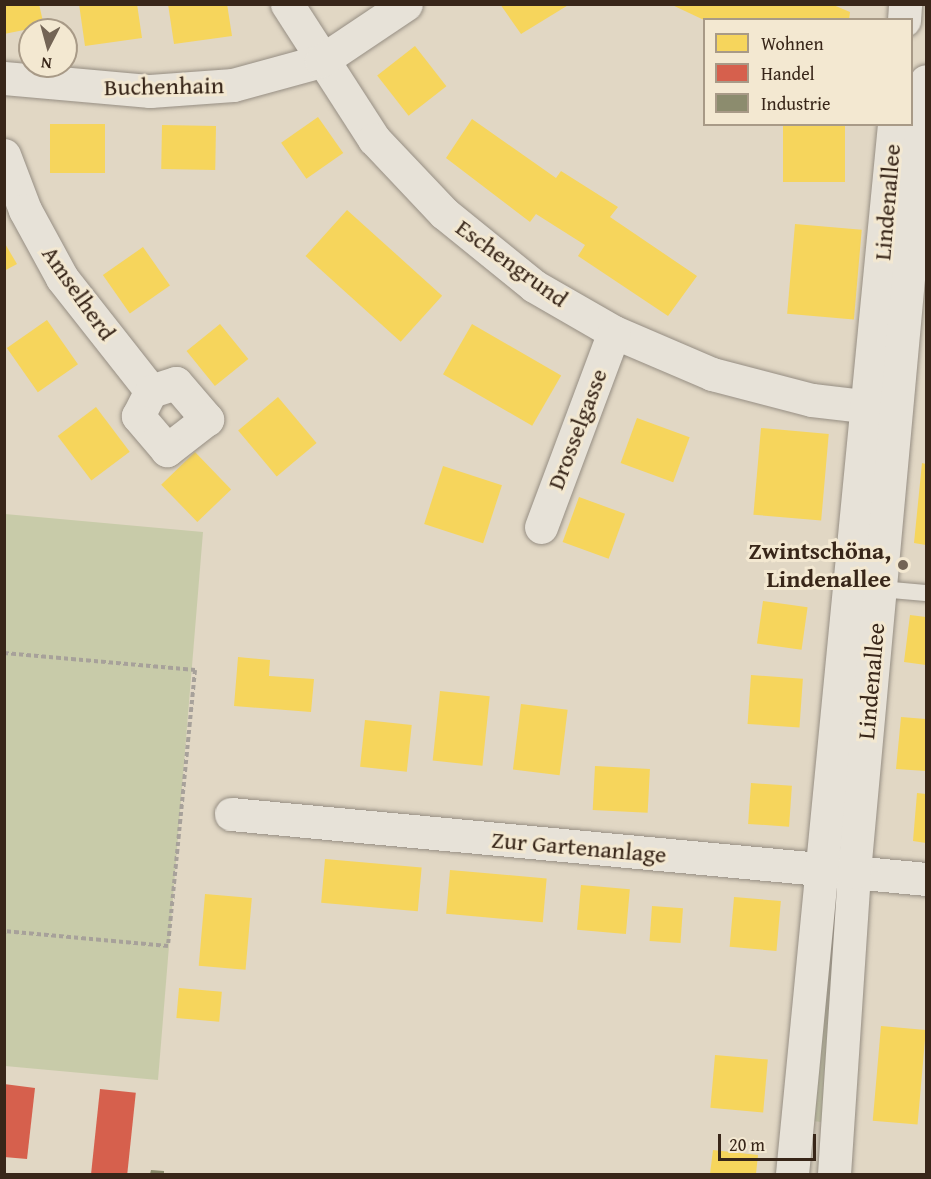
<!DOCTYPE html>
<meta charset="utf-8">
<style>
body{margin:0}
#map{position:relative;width:931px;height:1179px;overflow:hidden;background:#e1d7c4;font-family:"Gentium Book Plus",serif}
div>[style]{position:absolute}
.green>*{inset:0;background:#c8cba9}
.homes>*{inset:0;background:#f6d55c;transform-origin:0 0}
.shops>*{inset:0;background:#d6604d;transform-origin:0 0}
.industry>*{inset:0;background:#8c8c6e}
.path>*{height:4px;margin-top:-2px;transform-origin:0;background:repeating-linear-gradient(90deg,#a7a19a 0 4.5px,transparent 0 7.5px)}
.roads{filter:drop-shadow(0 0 2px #968e83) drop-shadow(0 0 2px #968e83)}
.service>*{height:16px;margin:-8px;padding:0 8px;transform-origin:8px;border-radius:8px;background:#e7e2d8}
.minor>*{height:33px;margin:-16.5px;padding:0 16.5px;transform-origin:16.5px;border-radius:16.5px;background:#e7e2d8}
.dots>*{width:16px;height:16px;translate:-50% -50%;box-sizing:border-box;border:3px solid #f3e8d1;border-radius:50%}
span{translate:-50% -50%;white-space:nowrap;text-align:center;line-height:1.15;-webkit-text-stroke:6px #f3e8d1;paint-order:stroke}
.street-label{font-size:24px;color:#382619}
.poi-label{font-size:24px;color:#382619;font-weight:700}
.right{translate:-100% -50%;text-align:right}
.frame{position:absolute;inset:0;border:6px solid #382619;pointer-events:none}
.legend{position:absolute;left:703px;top:18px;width:210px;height:108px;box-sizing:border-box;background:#f3e8d1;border:2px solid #a89a87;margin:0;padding:8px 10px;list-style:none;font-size:18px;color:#382619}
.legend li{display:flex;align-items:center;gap:12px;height:30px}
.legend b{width:30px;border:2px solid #a89a87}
.north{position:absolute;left:18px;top:18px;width:60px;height:60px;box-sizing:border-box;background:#f3e8d1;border:2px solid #a89a87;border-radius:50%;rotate:186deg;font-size:16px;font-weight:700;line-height:24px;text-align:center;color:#382619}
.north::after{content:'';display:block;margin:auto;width:21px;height:27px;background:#736455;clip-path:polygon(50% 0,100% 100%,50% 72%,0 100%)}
.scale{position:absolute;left:718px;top:1134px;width:98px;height:27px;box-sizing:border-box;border:3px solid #382619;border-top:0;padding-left:8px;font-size:18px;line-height:21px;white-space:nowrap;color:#382619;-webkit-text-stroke:4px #f3e8d1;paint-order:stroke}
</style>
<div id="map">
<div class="green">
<div style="clip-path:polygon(5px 514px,203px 532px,158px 1080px,5px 1066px)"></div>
<div style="clip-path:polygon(835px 896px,843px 897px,827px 1116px,821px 1122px,813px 1121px)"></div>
</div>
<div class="homes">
<div style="clip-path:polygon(4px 4px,39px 4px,44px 26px,4px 34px)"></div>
<div style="clip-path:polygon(79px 4px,137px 4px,142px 38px,85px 46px)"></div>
<div style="clip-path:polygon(168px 4px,227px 4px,232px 36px,174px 44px)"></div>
<div style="clip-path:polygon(500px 4px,570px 4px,521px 34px)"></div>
<div style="clip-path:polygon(670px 4px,831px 4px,850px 12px,849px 20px,704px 20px)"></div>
<div style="left:415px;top:46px;width:51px;height:48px;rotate:52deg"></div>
<div style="left:318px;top:117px;width:44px;height:45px;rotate:55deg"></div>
<div style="clip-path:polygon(472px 119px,556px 178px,561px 171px,618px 207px,610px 217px,697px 276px,668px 316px,578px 256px,585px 245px,536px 214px,530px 222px,446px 158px)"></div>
<div style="left:105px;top:124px;width:49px;height:55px;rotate:90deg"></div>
<div style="left:783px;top:124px;width:62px;height:58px"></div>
<div style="left:162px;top:125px;width:54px;height:44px;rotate:1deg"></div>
<div style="left:347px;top:210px;width:128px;height:62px;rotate:42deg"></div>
<div style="left:795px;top:224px;width:67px;height:90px;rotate:5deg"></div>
<div style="clip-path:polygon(4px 242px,17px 264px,4px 271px)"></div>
<div style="left:143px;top:247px;width:47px;height:49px;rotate:55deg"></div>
<div style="left:47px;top:320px;width:54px;height:49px;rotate:55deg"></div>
<div style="left:220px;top:324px;width:45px;height:43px;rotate:51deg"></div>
<div style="left:472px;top:324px;width:103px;height:58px;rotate:30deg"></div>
<div style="left:278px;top:397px;width:60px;height:52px;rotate:50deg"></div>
<div style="left:96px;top:407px;width:56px;height:48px;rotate:53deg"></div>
<div style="left:637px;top:418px;width:56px;height:48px;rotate:20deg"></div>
<div style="left:761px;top:428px;width:68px;height:87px;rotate:5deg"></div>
<div style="left:195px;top:452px;width:52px;height:47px;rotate:46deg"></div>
<div style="clip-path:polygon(922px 463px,926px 464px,926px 545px,914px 543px)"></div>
<div style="left:443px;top:466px;width:62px;height:61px;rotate:18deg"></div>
<div style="left:579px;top:497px;width:49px;height:48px;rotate:20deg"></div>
<div style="left:763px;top:601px;width:45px;height:43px;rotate:8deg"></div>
<div style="clip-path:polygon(910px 615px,926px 617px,926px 665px,904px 662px)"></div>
<div style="clip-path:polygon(238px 657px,270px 660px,269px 676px,314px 679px,311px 712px,234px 706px)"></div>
<div style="left:751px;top:675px;width:52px;height:49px;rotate:4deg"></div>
<div style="left:440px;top:691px;width:50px;height:70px;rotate:6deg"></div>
<div style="left:521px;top:704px;width:47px;height:66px;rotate:7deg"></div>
<div style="clip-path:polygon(901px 717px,926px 719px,926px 771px,896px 769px)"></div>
<div style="left:365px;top:720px;width:47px;height:47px;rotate:6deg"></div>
<div style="left:595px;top:766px;width:55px;height:44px;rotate:3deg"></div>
<div style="left:751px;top:783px;width:41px;height:41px;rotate:4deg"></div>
<div style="clip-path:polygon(917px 793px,926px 794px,926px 843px,913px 841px)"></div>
<div style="left:325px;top:859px;width:97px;height:44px;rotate:5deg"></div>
<div style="left:450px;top:870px;width:97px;height:44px;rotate:5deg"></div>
<div style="left:581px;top:885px;width:49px;height:45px;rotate:5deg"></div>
<div style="left:205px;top:894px;width:47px;height:72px;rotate:5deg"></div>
<div style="left:734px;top:897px;width:47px;height:50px;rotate:5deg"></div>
<div style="left:652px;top:906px;width:31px;height:35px;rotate:4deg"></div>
<div style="left:179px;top:988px;width:43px;height:30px;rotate:5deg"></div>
<div style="left:881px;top:1026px;width:45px;height:95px;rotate:5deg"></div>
<div style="left:715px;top:1055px;width:53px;height:53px;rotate:5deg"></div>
<div style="clip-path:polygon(713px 1150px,758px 1155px,756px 1174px,710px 1174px)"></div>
</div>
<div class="shops">
<div style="clip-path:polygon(4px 1084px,35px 1088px,27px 1159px,4px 1157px)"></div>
<div style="left:100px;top:1089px;width:36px;height:85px;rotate:6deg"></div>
</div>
<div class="industry">
<div style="clip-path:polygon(151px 1170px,164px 1171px,164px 1174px,150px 1174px)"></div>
</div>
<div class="path">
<div style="left:4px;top:653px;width:192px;rotate:5.1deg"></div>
<div style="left:195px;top:670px;width:277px;rotate:95.6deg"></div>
<div style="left:168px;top:946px;width:165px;rotate:-174.8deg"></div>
</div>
<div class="roads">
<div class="service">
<div style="left:880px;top:589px;width:46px;rotate:5deg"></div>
</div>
<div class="minor">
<div style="left:287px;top:4px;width:161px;rotate:57.2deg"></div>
<div style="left:374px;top:139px;width:102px;rotate:46.6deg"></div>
<div style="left:444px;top:213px;width:116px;rotate:39deg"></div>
<div style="left:534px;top:286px;width:92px;rotate:29.9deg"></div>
<div style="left:614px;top:332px;width:107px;rotate:23.2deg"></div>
<div style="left:712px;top:374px;width:103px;rotate:14.6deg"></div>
<div style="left:812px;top:400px;width:78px;rotate:6.7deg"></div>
<div style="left:904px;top:20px;width:16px;rotate:-86deg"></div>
<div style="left:4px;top:78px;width:147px;rotate:5.1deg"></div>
<div style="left:150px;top:91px;width:83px;rotate:-4.1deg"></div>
<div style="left:233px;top:85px;width:91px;rotate:-15.3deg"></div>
<div style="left:321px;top:61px;width:102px;rotate:-33.8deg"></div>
<div style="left:4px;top:155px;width:59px;rotate:69.1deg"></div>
<div style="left:25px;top:210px;width:77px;rotate:61.4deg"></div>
<div style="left:62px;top:278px;width:144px;rotate:51.8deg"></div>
<div style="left:176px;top:383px;width:48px;rotate:49.3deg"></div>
<div style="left:207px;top:419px;width:51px;rotate:142.2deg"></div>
<div style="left:167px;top:450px;width:45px;rotate:-130.5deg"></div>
<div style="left:138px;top:416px;width:28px;rotate:-63deg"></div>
<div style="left:151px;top:391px;width:26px;rotate:-18deg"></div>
<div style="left:541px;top:527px;width:208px;rotate:-69.5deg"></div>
<div style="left:231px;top:814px;width:698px;rotate:5.34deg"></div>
<div style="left:792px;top:1174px;width:1055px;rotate:-84.45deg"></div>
<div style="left:834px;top:1174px;width:303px;rotate:-86.2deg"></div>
<div style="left:854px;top:872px;width:794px;rotate:-84.8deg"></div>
</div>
</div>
<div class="dots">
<div style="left:903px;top:565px;background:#736455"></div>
</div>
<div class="street-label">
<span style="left:164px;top:86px;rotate:-1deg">Buchenhain</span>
<span style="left:887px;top:202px;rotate:-85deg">Lindenallee</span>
<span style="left:512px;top:263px;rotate:36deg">Eschengrund</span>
<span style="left:79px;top:293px;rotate:55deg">Amselherd</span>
<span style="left:577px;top:429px;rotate:-69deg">Drosselgasse</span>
<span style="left:871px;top:681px;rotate:-85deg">Lindenallee</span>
<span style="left:579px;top:847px;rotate:5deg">Zur Gartenanlage</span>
</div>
<div class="poi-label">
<span class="right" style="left:891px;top:565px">Zwintschöna,<br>Lindenallee</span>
</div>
<div class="frame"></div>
<ul class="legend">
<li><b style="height:16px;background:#f6d55c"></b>Wohnen</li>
<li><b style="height:16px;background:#d6604d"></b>Handel</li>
<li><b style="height:16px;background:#8c8c6e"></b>Industrie</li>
</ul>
<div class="north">N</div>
<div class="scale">20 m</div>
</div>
